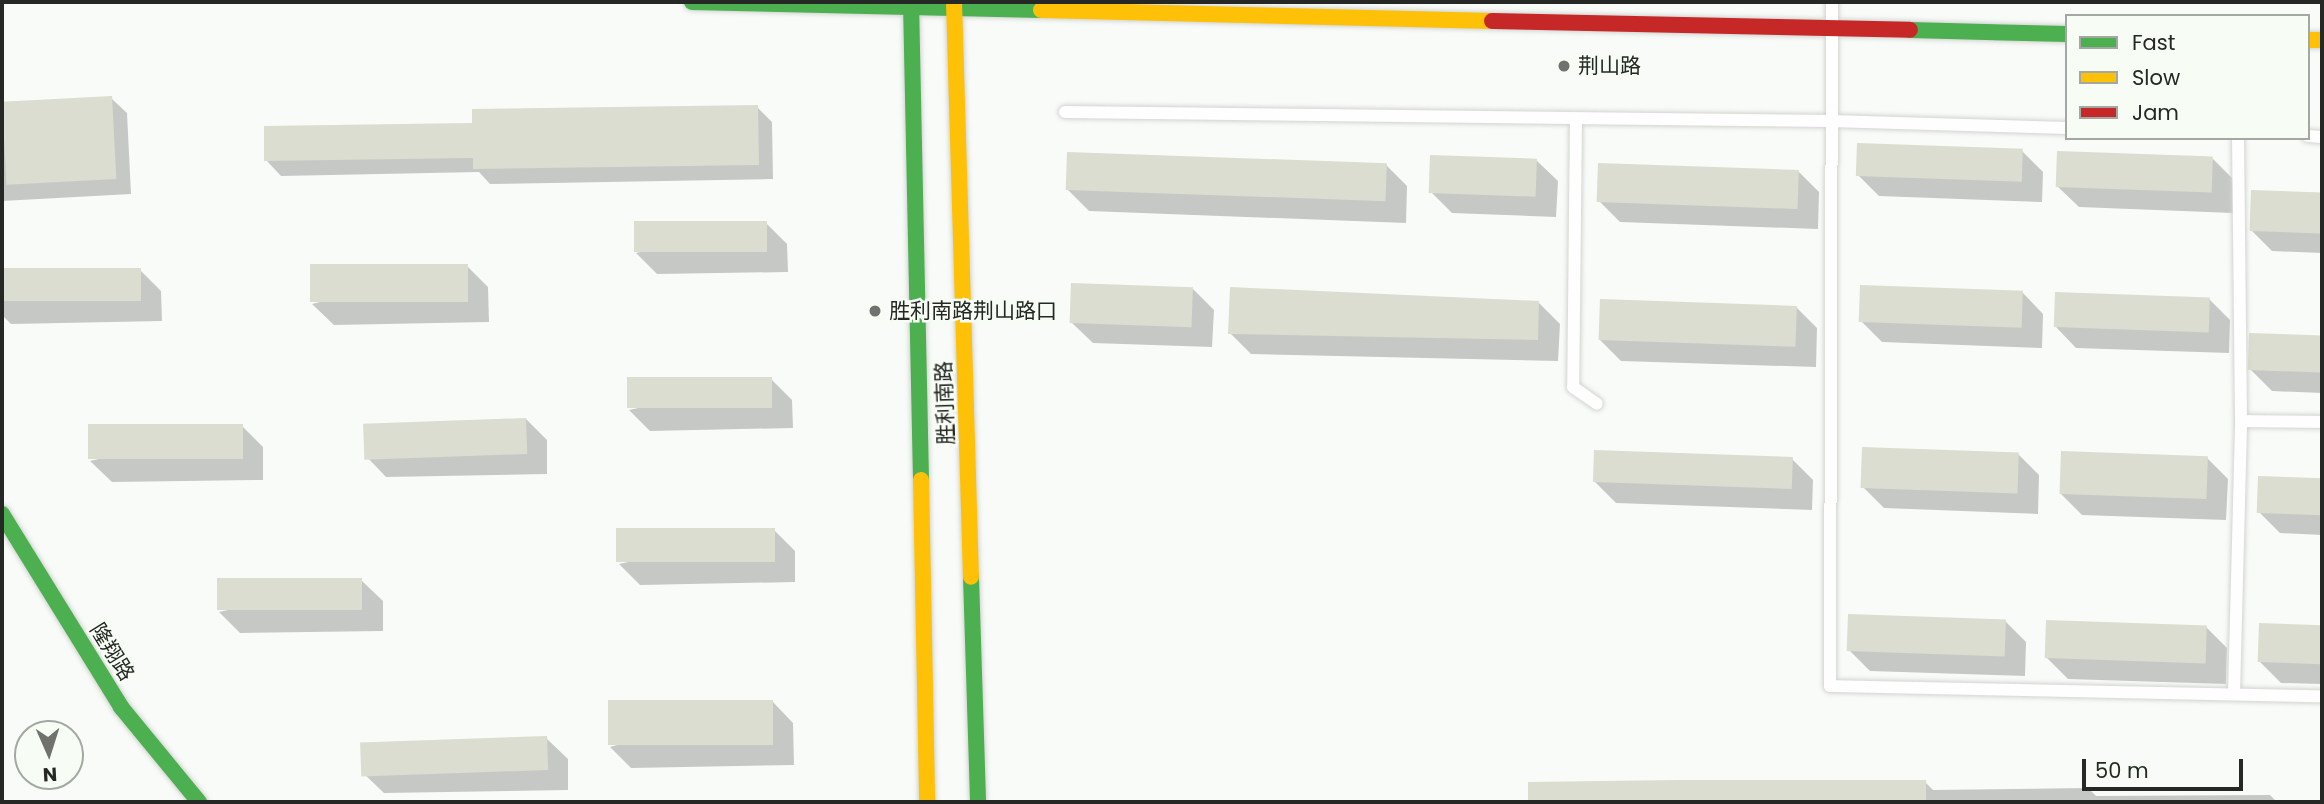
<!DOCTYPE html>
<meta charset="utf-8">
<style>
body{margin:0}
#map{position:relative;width:2324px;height:804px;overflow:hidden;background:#f8fbf7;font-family:Poppins,"Noto Sans SC",sans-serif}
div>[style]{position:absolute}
.shadow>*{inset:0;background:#0003}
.building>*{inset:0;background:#daddcf;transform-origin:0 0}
.roads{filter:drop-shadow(0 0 2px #d2d4d1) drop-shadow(0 0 2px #d2d4d1)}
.lane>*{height:12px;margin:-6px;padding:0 6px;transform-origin:6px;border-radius:6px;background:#fefefe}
.fast>*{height:16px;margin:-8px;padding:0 8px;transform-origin:8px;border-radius:8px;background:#4caf50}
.slow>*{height:16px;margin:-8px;padding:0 8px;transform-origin:8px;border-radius:8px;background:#ffc107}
.jam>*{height:16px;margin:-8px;padding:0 8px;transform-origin:8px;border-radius:8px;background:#c62828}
.dots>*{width:19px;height:19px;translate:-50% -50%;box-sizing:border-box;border:4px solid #f7fdf5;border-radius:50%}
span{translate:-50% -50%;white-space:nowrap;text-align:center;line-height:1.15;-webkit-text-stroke:5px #f7fdf5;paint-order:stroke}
.poi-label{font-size:21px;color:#252825}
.left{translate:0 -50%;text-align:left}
.street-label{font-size:21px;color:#252825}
.frame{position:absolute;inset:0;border:4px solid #252825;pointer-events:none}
.legend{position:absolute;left:2065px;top:14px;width:245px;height:126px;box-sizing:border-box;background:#f7fdf5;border:2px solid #a3a8a2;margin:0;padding:9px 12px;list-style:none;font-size:21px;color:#252825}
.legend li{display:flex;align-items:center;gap:14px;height:35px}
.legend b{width:35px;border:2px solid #a3a8a2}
.north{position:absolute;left:14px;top:720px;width:70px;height:70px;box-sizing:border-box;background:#f7fdf5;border:2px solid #a3a8a2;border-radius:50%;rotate:177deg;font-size:19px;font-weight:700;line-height:28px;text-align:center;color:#252825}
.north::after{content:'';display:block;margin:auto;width:24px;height:32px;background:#6f726e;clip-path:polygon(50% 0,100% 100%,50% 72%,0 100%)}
.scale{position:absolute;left:2082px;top:759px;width:161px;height:32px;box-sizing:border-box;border:4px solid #252825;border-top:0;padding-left:9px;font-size:21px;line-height:24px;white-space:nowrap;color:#252825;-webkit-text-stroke:5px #f7fdf5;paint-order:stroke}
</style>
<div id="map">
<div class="shadow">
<div style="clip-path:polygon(111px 98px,127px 113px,131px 194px,2px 201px,2px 104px)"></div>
<div style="clip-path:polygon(757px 107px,772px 122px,773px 179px,490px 184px,479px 172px,281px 176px,266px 160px,474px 125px)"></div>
<div style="clip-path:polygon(2022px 151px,2043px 172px,2042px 202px,1879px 196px,1858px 175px)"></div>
<div style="clip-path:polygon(2213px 159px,2234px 180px,2233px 213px,2079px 207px,2057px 186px)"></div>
<div style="clip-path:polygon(1536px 160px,1558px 181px,1556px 217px,1452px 213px,1431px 192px)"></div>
<div style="clip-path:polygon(1386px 165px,1407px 186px,1406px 223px,1089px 211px,1068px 190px)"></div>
<div style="clip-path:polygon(1798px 171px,1819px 192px,1818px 229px,1620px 222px,1599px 201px)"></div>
<div style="clip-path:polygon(2252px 192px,2322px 194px,2322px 253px,2272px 251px,2251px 230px)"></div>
<div style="clip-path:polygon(766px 223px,787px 244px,788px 272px,657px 274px,636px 253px)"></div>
<div style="clip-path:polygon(467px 266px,488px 287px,489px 322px,334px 325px,312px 304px)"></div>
<div style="clip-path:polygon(140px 270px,161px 291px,162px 321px,11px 324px,2px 315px,2px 272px)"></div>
<div style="clip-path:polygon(1193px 289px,1214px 310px,1212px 347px,1093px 343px,1071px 322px)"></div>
<div style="clip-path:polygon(2022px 292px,2043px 314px,2042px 348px,1882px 342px,1861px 321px)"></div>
<div style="clip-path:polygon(2209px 299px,2230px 320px,2229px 353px,2076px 348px,2055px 326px)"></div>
<div style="clip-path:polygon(1538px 302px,1560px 324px,1558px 361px,1251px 354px,1230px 333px)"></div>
<div style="clip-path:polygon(1796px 307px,1817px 328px,1816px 367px,1621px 361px,1600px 340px)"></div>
<div style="clip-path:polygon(2251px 335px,2322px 337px,2322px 393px,2272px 391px,2251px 370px)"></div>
<div style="clip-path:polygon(771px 379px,792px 400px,793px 428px,650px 431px,629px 410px)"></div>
<div style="clip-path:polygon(526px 419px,547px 440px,547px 474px,386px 477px,365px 455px)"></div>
<div style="clip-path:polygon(242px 426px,263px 447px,263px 480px,112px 482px,90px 461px)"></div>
<div style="clip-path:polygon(2018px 454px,2039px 475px,2038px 514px,1884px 508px,1863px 487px)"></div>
<div style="clip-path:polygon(2207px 458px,2228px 479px,2226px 520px,2082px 515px,2061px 494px)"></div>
<div style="clip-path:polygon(1792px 459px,1813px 480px,1812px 510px,1616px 503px,1595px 482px)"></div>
<div style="clip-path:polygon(2260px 478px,2322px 480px,2322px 535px,2280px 533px,2259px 512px)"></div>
<div style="clip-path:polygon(774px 530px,795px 551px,795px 582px,640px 585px,619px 564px)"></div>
<div style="clip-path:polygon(361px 580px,383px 601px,383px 631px,240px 633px,219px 612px)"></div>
<div style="clip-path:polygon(2005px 621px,2026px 642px,2025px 676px,1870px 671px,1849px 650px)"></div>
<div style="clip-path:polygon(2261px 624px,2322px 627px,2322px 684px,2281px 683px,2260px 662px)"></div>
<div style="clip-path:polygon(2206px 627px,2227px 648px,2226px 684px,2068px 679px,2047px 658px)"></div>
<div style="clip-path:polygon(772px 701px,793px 723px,794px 765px,631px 768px,610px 747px)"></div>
<div style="clip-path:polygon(546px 738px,568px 759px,568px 790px,384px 793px,362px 772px)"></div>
<div style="clip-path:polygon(1925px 782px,1933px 790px,2088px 788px,2096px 796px,2270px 795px,2277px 802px,1530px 802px,1530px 783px)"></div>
</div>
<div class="building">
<div style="left:112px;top:96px;width:83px;height:110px;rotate:87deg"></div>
<div style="clip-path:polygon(758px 105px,759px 165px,473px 169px,473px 158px,264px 161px,264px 126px,472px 123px,472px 109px)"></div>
<div style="left:1857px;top:143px;width:166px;height:33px;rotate:2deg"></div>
<div style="left:2057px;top:151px;width:156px;height:36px;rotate:2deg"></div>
<div style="left:1067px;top:152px;width:320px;height:38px;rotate:2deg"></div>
<div style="left:1430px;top:155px;width:107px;height:38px;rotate:2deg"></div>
<div style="left:1598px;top:163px;width:201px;height:39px;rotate:2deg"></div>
<div style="left:2251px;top:190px;width:71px;height:41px;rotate:2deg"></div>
<div style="left:767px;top:221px;width:31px;height:133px;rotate:90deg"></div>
<div style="left:468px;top:264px;width:38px;height:158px;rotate:90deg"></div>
<div style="left:141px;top:268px;width:33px;height:139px;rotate:90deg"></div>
<div style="left:1071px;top:283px;width:122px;height:40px;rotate:2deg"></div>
<div style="left:1860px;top:285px;width:163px;height:37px;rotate:2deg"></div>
<div style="clip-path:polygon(1230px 287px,1539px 301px,1538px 340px,1228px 334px)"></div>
<div style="left:2055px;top:292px;width:155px;height:35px;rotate:2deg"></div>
<div style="left:1600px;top:299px;width:197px;height:41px;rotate:2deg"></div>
<div style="left:2249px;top:333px;width:73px;height:37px;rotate:2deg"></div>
<div style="left:772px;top:377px;width:31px;height:145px;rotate:90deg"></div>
<div style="left:526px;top:418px;width:36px;height:163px;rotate:88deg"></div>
<div style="left:243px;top:424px;width:35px;height:155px;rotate:90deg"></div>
<div style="left:1862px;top:447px;width:157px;height:41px;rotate:2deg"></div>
<div style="left:1594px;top:450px;width:199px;height:32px;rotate:2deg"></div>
<div style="left:2061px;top:451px;width:147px;height:43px;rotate:2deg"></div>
<div style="left:2258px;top:476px;width:64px;height:37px;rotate:2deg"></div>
<div style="left:775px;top:528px;width:34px;height:159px;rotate:90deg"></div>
<div style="left:362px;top:578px;width:32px;height:145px;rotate:90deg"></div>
<div style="left:1848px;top:614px;width:158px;height:37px;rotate:2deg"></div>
<div style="left:2046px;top:620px;width:161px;height:38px;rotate:2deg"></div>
<div style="left:2259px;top:623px;width:63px;height:39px;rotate:2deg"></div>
<div style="left:773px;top:700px;width:45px;height:165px;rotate:90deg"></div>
<div style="left:547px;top:736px;width:34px;height:187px;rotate:88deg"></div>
<div style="clip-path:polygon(1679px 780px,1926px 780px,1926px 802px,1528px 802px,1528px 782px)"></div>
</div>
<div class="roads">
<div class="lane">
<div style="left:1832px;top:2px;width:684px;rotate:90.17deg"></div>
<div style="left:1830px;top:686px;width:492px;rotate:1.2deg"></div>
<div style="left:1065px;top:112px;width:766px;rotate:0.67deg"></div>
<div style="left:1831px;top:121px;width:236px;rotate:1.7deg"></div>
<div style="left:1576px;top:119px;width:268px;rotate:90.6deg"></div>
<div style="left:1573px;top:387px;width:29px;rotate:35deg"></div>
<div style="left:2308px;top:136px;width:14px;rotate:4deg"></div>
<div style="left:2241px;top:421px;width:81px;rotate:0.7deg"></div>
<div style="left:2234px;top:694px;width:273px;rotate:-88.5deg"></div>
<div style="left:2241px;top:421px;width:283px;rotate:-90.6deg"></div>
</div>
<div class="fast">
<div style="left:692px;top:2px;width:349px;rotate:1.3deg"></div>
<div style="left:911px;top:2px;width:478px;rotate:88.8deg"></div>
<div style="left:1910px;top:30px;width:157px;rotate:1.5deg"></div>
<div style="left:2px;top:514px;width:227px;rotate:58.3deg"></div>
<div style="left:121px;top:707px;width:123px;rotate:50.6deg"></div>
<div style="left:971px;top:577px;width:225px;rotate:88.2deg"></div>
</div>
<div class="slow">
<div style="left:954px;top:2px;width:575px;rotate:88.31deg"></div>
<div style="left:1041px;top:10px;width:451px;rotate:1.4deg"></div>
<div style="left:2308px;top:40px;width:14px"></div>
<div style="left:921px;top:480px;width:322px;rotate:88.9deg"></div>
</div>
<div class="jam">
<div style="left:1492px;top:21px;width:418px;rotate:1.2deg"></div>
</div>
</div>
<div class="dots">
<div style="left:1564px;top:66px;background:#6f726e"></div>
<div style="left:875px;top:311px;background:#6f726e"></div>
</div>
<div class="poi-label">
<span class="left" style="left:1578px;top:66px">荆山路</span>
<span class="left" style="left:889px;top:311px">胜利南路荆山路口</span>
</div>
<div class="street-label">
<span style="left:945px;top:403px;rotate:-92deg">胜利南路</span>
<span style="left:112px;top:652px;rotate:58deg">隆翔路</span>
</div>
<div class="frame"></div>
<ul class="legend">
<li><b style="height:9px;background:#4caf50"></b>Fast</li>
<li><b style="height:9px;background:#ffc107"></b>Slow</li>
<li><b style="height:9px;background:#c62828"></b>Jam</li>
</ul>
<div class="north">N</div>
<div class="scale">50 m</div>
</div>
